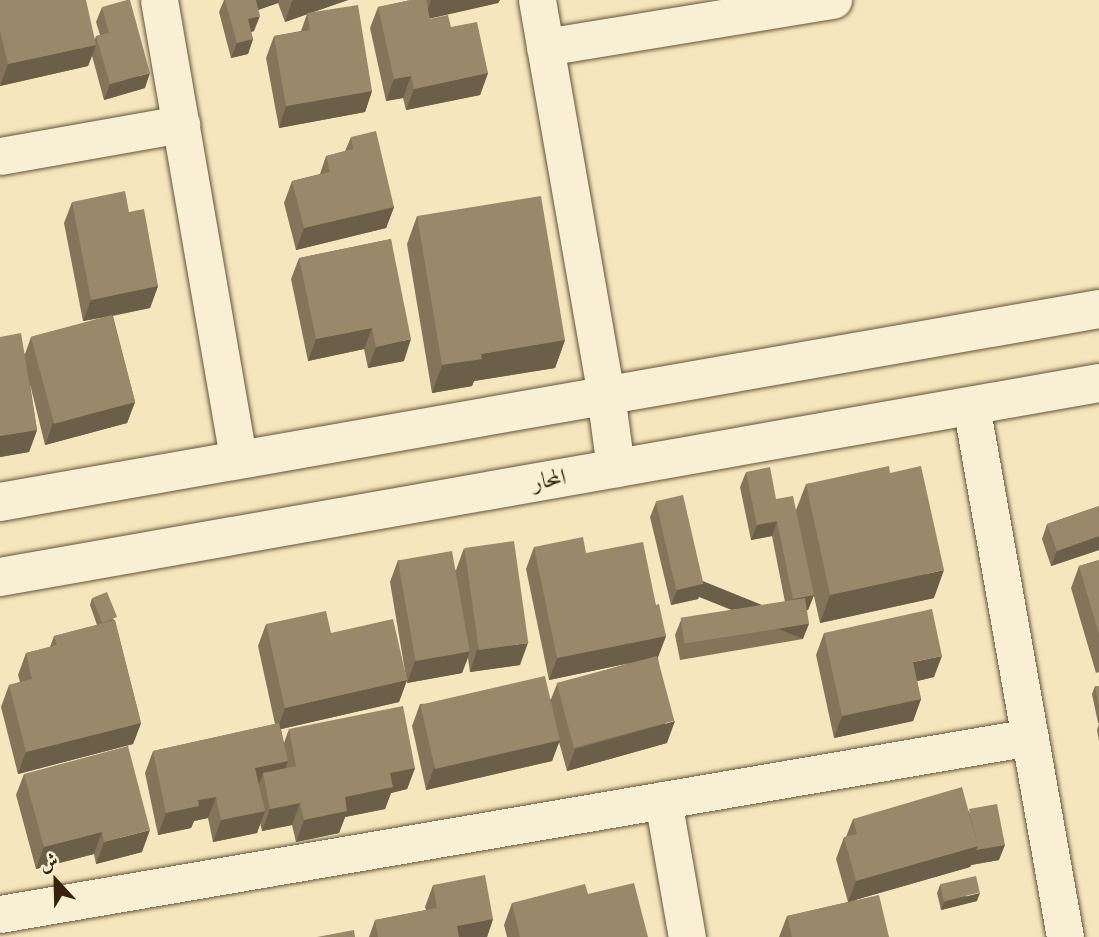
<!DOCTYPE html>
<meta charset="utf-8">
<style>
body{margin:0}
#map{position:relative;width:1099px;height:937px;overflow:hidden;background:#f5e6be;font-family:"Gentium Book Plus",Amiri,serif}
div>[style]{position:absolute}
.roads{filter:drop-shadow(0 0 2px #655438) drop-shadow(0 0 2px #655438)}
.street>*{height:37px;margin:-18.5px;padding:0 18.5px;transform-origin:18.5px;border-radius:18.5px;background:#f8efd5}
.secondary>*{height:38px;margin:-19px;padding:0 19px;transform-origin:19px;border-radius:19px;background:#f8efd5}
.wall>*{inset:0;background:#84755a}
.shaded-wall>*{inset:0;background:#6b5f4a;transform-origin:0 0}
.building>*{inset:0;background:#998869;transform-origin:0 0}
span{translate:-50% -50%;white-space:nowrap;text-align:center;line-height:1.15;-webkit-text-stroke:7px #f8efd5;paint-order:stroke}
.street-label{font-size:23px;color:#35230c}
.north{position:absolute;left:21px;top:846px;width:70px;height:70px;-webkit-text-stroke:5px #f8efd5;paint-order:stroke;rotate:338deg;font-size:19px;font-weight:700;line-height:28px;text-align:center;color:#35230c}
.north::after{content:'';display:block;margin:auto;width:24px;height:32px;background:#35230c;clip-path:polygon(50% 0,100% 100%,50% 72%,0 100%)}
</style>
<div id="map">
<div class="roads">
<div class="street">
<div style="left:159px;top:0;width:466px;rotate:80.2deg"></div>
<div style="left:537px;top:0;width:401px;rotate:80.1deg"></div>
<div style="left:545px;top:47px;width:292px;rotate:-9.3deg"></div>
<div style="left:0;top:156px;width:184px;rotate:-10deg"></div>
<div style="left:971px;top:405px;width:540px;rotate:79.98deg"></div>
<div style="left:663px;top:800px;width:139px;rotate:80.1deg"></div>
<div style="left:0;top:914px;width:1045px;rotate:-9.75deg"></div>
</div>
<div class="secondary">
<div style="left:606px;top:395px;width:74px;rotate:82.2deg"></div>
<div style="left:0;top:502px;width:1116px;rotate:-9.96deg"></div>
<div style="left:0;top:577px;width:1116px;rotate:-10.01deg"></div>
</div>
</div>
<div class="wall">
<div style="clip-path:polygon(0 0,95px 39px,96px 36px,100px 35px,96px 22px,102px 7px,145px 88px,104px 100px,92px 56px,88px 66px,0 86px)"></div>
<div style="clip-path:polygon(224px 0,348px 0,313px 12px,372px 91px,365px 112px,279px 128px,266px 58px,274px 36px,301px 31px,307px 14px,285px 22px,278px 3px,258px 10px,254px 31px,251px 32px,253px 39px,248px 54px,231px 58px,219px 12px)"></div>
<div style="clip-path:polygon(411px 0,500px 0,498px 3px,430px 18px,430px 19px,451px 27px,488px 73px,480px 95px,406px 110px,403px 98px,386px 101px,370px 28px,378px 7px)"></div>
<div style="clip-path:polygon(351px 137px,394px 207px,386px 228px,296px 250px,284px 203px,292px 181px,320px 174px,326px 156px,345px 151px)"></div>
<div style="clip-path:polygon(72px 202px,129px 212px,158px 286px,150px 308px,113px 316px,135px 402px,127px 423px,45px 445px,30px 384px,37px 430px,29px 452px,0 457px,0 337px,25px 354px,31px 337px,107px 317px,83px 321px,64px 223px)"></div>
<div style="clip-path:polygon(417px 216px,565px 340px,555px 368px,474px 381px,472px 386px,432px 393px,407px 244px)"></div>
<div style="clip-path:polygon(391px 239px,404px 361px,368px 368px,364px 349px,308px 361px,291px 279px,299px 258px)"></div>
<div style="clip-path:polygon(746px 472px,776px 499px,796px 510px,806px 484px,890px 473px,934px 598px,820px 623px,808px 569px,814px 595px,808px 610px,807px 610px,803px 639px,680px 660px,675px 635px,681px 620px,785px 602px,772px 536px,751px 540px,740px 487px)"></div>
<div style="clip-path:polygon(656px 502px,704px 584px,698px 599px,671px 605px,650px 517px)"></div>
<div style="clip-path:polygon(1099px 506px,1099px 550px,1051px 566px,1042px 539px,1047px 524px)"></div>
<div style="clip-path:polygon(534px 547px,586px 553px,656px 605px,666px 636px,658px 657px,667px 743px,567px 771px,559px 742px,552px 761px,426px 790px,412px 726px,420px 704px,551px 699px,557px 684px,630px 663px,549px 680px,526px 569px)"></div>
<div style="clip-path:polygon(464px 548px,520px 665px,470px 672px,468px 658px,462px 673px,407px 683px,390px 582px,398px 560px,456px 570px)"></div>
<div style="clip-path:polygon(1099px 560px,1099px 672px,1096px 673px,1071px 588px,1079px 566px)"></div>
<div style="clip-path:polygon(92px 598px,115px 621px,141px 723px,133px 744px,18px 774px,1px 707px,9px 685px,20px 682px,18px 675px,26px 653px,50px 647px,54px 636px,97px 625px,90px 605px)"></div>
<div style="clip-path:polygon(266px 624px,331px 633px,407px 680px,399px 702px,281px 729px,284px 743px,289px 729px,415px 768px,407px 789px,391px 793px,385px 809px,345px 817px,339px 833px,296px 842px,292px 825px,262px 831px,260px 823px,257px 833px,213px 842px,208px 818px,194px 821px,191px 828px,158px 835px,145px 773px,153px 751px,275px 724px,258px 646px)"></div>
<div style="clip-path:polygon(824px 633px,934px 677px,917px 681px,921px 699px,913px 721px,834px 738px,816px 655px)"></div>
<div style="clip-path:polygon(1095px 686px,1099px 686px,1099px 723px,1098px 723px,1092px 694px)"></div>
<div style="clip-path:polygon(1099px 724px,1099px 741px,1097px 730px)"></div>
<div style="clip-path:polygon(24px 774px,142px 852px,96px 864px,94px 854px,36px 869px,16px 795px)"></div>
<div style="clip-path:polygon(968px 810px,999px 860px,971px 865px,970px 867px,855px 900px,889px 937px,779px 937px,787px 916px,848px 902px,836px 859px,844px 837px,846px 837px,853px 819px)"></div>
<div style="clip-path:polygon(433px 885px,493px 919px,487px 937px,369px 937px,375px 920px,426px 910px,425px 907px)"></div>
<div style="clip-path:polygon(940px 885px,977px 901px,941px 910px,937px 893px)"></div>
<div style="clip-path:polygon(588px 894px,648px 937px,507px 937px,504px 925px,512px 903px)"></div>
</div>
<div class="shaded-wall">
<div style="clip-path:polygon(256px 0,279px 0,278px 3px,252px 12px)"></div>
<div style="clip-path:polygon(294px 0,348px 0,285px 22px,292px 1px)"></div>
<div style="clip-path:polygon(431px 0,500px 0,498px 3px,424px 20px)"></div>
<div style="clip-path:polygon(260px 16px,254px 31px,243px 34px,248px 19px)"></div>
<div style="clip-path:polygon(253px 39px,248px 54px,231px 58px,237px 43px)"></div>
<div style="clip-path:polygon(96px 45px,88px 66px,0 86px,8px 64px)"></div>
<div style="clip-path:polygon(150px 73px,145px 88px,104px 100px,110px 84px)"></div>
<div style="clip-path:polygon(488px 73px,480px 95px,406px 110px,414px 89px)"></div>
<div style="clip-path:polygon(411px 76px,403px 98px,386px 101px,394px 79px)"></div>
<div style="clip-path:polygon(372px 91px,365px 112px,279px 128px,286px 106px)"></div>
<div style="clip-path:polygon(394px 207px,386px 228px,296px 250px,304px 228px)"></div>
<div style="clip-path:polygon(158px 286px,150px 308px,83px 321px,91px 300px)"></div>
<div style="clip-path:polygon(372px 328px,364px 349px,308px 361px,316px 339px)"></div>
<div style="clip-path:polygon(411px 339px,404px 361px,368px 368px,376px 347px)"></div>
<div style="clip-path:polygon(565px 340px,555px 368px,474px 381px,472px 386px,432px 393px,442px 365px,481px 354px)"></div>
<div style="clip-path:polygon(135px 402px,127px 423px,45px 445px,53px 423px)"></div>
<div style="clip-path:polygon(37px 430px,29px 452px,0 457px,0 436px)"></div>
<div style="clip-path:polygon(777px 521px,772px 536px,751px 540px,757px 525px)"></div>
<div style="clip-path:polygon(1099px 536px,1099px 550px,1051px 566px,1057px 551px)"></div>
<div style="clip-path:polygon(944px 570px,934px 598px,820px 623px,830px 595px)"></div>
<div style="clip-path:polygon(704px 584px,698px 599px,671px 605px,677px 590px)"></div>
<div style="clip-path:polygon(814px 595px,808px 610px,788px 614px,793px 599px)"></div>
<div style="left:809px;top:624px;width:16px;height:126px;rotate:112deg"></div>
<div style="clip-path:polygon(666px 636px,658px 657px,549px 680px,557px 658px)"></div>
<div style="clip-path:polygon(528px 643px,520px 665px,470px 672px,477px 650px)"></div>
<div style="clip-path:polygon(470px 651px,462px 673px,407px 683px,415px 661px)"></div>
<div style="clip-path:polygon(942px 656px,934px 677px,905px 684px,913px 662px)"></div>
<div style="clip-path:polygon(407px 680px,399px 702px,277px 730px,285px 708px)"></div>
<div style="clip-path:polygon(921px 699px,913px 721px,834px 738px,842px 716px)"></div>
<div style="clip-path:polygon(675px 721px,667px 743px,567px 771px,575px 749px)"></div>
<div style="clip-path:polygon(141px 723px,133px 744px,18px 774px,26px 752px)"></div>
<div style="clip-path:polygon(560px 740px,552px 761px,426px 790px,434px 768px)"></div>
<div style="clip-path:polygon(288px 761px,280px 783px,263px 773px,258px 787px,255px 768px)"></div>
<div style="clip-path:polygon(415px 768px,407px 789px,391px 793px,385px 809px,345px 817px,339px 833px,296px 842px,304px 820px,390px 773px)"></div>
<div style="clip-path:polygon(216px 797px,208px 818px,194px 821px,191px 828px,158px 835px,166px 813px,198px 800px)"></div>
<div style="clip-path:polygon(300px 803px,292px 825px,262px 831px,270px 809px)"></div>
<div style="clip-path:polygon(265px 811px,257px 833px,213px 842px,221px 820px)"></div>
<div style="clip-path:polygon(150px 830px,142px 852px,96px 864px,104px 842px)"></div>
<div style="clip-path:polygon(102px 832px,94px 854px,36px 869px,44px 847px)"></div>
<div style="clip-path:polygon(1005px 845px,999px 860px,971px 865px,970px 867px,848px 902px,856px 881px,978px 846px)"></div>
<div style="clip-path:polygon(980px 893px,977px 901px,941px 910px,944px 902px)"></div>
<div style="clip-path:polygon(493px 919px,487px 937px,453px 937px,457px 926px)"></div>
</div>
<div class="building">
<div style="clip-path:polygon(0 0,86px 0,96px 45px,8px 64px,0 31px)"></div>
<div style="clip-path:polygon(127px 0,130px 0,150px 73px,110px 84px,96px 36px,109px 33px,102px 7px)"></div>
<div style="clip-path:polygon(225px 0,256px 0,260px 16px,248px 19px,253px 39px,237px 43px)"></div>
<div style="clip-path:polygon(411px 0,426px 0,430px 19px,448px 15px,451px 27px,477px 22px,488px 73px,414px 89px,411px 76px,394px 79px,378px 7px)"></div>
<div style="clip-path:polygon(358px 5px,372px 91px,286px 106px,274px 36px,310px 30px,307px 13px)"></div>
<div style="clip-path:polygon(376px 131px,394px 207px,304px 228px,292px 181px,330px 172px,326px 156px,353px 149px,351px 137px)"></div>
<div style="clip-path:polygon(125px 191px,129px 212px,144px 209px,158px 286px,91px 300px,72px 202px)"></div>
<div style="clip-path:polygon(541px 196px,565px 340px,481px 354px,482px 359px,442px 365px,417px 216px)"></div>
<div style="clip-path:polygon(391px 239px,411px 339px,376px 347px,372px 328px,316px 339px,299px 258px)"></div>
<div style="left:112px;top:315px;width:90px;height:84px;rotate:75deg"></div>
<div style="clip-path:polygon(21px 333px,37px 430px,0 436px,0 337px)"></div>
<div style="clip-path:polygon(889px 466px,890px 473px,921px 466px,944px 570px,830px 595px,806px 484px)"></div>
<div style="clip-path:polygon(770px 467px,776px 499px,793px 496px,814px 595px,793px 599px,777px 521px,757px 525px,746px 472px)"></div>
<div style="left:683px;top:495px;width:91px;height:28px;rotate:77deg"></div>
<div style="clip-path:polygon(1099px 506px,1099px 536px,1057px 551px,1047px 524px)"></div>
<div style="clip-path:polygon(583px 537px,586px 553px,643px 542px,656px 605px,659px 604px,666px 636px,557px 658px,534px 547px)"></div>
<div style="left:514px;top:541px;width:103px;height:50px;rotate:82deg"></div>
<div style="left:452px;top:551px;width:102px;height:55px;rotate:80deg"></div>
<div style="clip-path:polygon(1099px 560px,1099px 634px,1079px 566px)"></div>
<div style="left:107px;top:592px;width:27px;height:16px;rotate:68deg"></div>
<div style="left:805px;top:598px;width:26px;height:126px;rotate:81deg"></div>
<div style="clip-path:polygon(932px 609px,942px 656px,913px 662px,921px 699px,842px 716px,824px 633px)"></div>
<div style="clip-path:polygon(326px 611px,331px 633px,393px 619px,407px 680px,285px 708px,266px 624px)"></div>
<div style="clip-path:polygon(115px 620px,141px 723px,26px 752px,9px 685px,32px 679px,26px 653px,57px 645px,54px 636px)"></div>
<div style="left:657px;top:656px;width:67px;height:104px;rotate:75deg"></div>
<div style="left:545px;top:676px;width:66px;height:128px;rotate:77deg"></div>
<div style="clip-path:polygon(1095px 686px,1099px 686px,1099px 707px)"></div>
<div style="clip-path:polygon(403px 706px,415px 768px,390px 773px,393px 787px,345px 797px,347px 811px,304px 820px,300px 803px,270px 809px,263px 773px,296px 766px,289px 729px)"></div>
<div style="clip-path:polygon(279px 723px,288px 761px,255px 768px,265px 811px,221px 820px,216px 797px,198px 800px,199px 806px,166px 813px,153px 751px)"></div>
<div style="clip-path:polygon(128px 746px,150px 830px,104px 842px,102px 832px,44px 847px,24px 774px)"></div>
<div style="clip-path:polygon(962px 787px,978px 846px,856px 881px,844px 837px,857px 834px,853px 819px)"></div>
<div style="clip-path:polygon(997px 804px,1005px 845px,976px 850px,978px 846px,969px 809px)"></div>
<div style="clip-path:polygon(485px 875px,493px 919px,457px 926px,459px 937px,378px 937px,375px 920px,437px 908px,433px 885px)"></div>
<div style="left:976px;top:876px;width:17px;height:37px;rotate:77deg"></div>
<div style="clip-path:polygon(634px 883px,648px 937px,520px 937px,512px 903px,585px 884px,588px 894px)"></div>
<div style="clip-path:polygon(879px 895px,889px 937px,792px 937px,787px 916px)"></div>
<div style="clip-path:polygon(354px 930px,355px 937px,317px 937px)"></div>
</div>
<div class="street-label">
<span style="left:549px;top:479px;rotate:-10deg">المحار</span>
</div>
<div class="north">ش</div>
</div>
